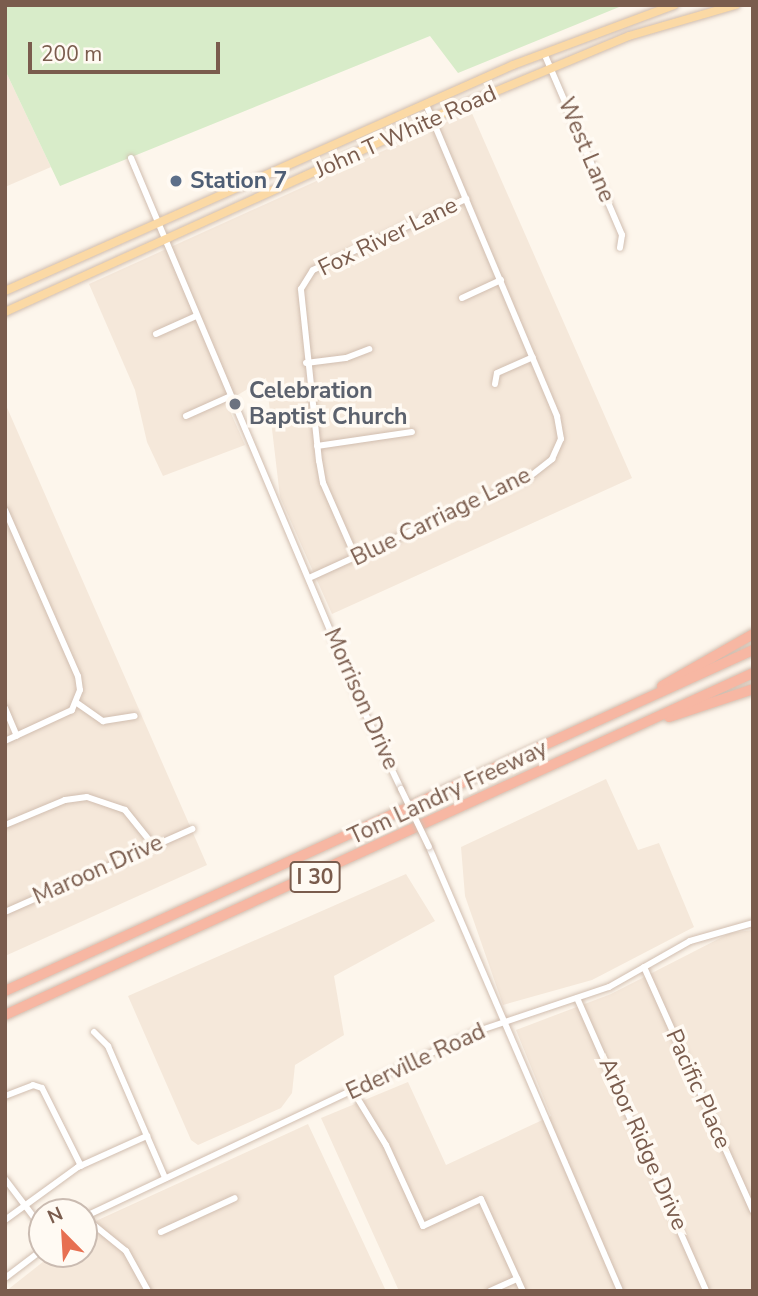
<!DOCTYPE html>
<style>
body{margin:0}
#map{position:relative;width:758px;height:1296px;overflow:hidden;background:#fdf6ec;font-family:"Nunito Sans",sans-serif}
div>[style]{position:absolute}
.residential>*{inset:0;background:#f5e8da}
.green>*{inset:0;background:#d8ecc9}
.roads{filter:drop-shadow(0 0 2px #d1beb0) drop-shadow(0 0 2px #d1beb0)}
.minor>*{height:6px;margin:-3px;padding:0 3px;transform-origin:3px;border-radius:3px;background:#fff}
.major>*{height:8px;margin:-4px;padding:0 4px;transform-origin:4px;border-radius:4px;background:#fbd9a5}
.highway>*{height:10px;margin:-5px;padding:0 5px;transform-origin:5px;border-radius:5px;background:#f7b7a3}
.bridges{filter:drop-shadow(0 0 2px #d1beb0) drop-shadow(0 0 2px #d1beb0)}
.minor-bridge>*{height:6px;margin:-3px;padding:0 3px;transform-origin:3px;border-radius:3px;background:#fff}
.dots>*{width:19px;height:19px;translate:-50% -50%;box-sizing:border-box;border:4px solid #fffaf3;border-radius:50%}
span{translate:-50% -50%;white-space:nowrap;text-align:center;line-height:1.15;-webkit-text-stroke:7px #fffaf3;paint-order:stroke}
.shield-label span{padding:2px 5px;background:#fffaf3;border:2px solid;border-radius:5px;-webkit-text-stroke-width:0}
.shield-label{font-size:21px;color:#7a5c4d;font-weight:700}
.street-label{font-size:23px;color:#7a5c4d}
.service-label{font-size:23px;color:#4e5e75;font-weight:700}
.left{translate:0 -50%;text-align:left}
.worship-label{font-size:23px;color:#5b616d;font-weight:700}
.frame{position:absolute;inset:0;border:7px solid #7a5c4d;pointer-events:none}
.north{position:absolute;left:28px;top:1198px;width:70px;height:70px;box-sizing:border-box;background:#fffaf3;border:2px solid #cabbb1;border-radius:50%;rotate:336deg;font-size:19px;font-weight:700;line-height:28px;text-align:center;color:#7a5c4d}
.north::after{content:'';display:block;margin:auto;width:24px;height:32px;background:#e76f51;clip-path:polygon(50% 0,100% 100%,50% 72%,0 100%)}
.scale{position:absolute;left:28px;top:42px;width:192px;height:32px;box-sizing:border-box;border:4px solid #7a5c4d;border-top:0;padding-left:9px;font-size:21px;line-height:24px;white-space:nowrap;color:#7a5c4d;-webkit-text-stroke:5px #fffaf3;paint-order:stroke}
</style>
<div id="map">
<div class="residential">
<div style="clip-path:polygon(5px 70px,51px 167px,5px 187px)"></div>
<div style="clip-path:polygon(471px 111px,632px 478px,332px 614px,280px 497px,266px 378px,226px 402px,245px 445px,163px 476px,147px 442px,135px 390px,89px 284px)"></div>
<div style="clip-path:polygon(5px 403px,207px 865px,5px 956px)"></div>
<div style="clip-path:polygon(606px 779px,638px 850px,659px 843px,694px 927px,592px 980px,503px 1005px,465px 896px,461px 847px)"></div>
<div style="clip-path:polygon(406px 874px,435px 921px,334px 976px,344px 1035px,295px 1065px,292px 1093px,281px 1108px,198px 1145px,191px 1140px,128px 996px)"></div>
<div style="clip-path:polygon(753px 930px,753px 1291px,399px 1291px,321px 1118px,408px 1082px,446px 1165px,551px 1116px,516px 1030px,611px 994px,730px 933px)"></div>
<div style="clip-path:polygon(308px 1124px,386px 1291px,6px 1291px,53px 1254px,84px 1254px,84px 1229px,98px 1220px)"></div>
</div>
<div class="green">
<div style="clip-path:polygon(5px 5px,624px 5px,458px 73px,430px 36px,60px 186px,5px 70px)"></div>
</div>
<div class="roads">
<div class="minor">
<div style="left:544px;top:53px;width:198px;rotate:66.8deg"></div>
<div style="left:622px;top:235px;width:13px;rotate:99deg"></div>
<div style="left:131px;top:158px;width:600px;rotate:67.15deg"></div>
<div style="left:364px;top:711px;width:86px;rotate:64.6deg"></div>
<div style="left:462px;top:298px;width:43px;rotate:-24.8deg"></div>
<div style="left:156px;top:334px;width:44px;rotate:-24.2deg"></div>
<div style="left:306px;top:363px;width:40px;rotate:-7.1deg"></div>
<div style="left:346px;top:358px;width:25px;rotate:-21deg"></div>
<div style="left:495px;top:384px;width:11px;rotate:-80deg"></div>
<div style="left:497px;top:373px;width:39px;rotate:-24deg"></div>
<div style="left:186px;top:416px;width:49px;rotate:-24deg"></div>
<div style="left:317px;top:446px;width:96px;rotate:-8.4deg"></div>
<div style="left:5px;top:510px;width:181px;rotate:66.3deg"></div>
<div style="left:78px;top:676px;width:14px;rotate:82deg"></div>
<div style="left:80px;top:690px;width:22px;rotate:112deg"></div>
<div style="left:72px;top:710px;width:74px;rotate:155.2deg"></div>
<div style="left:356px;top:558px;width:82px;rotate:-113.7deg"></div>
<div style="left:323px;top:483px;width:22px;rotate:-100deg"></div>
<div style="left:319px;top:461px;width:173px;rotate:-96deg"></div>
<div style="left:301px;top:289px;width:22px;rotate:-58deg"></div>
<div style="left:313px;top:270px;width:169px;rotate:-24.9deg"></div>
<div style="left:309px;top:578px;width:241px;rotate:-24.5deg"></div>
<div style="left:528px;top:478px;width:31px;rotate:-38deg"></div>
<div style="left:552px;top:459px;width:22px;rotate:-66deg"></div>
<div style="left:561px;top:439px;width:23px;rotate:-100deg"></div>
<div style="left:557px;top:416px;width:338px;rotate:-112.8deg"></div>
<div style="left:77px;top:703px;width:32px;rotate:35deg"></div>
<div style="left:103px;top:721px;width:32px;rotate:-9deg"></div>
<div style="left:5px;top:708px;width:30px;rotate:67deg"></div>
<div style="left:5px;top:825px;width:65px;rotate:-22.6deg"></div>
<div style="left:65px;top:800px;width:22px;rotate:-8deg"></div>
<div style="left:87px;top:797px;width:40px;rotate:18.9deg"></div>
<div style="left:125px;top:810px;width:46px;rotate:51.1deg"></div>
<div style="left:429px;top:847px;width:483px;rotate:66.7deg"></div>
<div style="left:5px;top:912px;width:205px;rotate:-23.9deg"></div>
<div style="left:644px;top:967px;width:267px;rotate:65.9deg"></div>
<div style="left:577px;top:998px;width:320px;rotate:66.2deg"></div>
<div style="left:94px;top:1032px;width:20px;rotate:45deg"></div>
<div style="left:108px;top:1046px;width:144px;rotate:66.6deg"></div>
<div style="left:353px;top:1091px;width:63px;rotate:58.6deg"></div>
<div style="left:386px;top:1145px;width:89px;rotate:65.4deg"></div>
<div style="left:423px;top:1226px;width:64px;rotate:-25deg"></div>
<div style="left:481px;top:1199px;width:101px;rotate:65.5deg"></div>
<div style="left:5px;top:1096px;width:30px;rotate:-21deg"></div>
<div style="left:33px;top:1085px;width:9px;rotate:18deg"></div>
<div style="left:42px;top:1088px;width:87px;rotate:63.4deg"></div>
<div style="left:5px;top:1179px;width:61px;rotate:52.9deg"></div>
<div style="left:84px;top:1217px;width:436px;rotate:-25.3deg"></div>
<div style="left:478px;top:1031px;width:138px;rotate:-18.6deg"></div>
<div style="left:609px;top:987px;width:93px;rotate:-29.6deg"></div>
<div style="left:690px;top:941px;width:66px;rotate:-15.9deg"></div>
<div style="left:84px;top:1217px;width:54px;rotate:39deg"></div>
<div style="left:126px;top:1251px;width:46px;rotate:61.2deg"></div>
<div style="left:5px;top:1220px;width:90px;rotate:-36deg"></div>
<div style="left:78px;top:1167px;width:76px;rotate:-24.2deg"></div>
<div style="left:161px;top:1232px;width:81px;rotate:-24.7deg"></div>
<div style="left:5px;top:1278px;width:46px;rotate:-37.1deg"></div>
<div style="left:490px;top:1291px;width:30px;rotate:-24deg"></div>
</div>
<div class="major">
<div style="left:5px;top:291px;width:556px;rotate:-23.98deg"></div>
<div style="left:513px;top:65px;width:172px;rotate:-20.4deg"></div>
<div style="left:5px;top:312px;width:469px;rotate:-24.4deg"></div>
<div style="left:432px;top:118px;width:213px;rotate:-22.6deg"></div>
<div style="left:629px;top:36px;width:111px;rotate:-16.2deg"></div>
</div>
<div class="highway">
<div style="left:662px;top:686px;width:105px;rotate:-29.7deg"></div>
<div style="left:669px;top:717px;width:89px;rotate:-18.4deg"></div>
<div style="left:5px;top:991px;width:822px;rotate:-24.51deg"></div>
<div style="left:5px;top:1015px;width:822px;rotate:-24.57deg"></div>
</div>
</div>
<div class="bridges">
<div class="minor-bridge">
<div style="left:401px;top:789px;width:64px;rotate:64.2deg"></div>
</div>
</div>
<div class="dots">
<div style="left:176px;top:181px;background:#5c6f8a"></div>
<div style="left:235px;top:404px;background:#6b7280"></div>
</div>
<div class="shield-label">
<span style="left:315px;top:877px">I 30</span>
</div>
<div class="street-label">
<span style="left:406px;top:132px;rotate:-24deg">John T White Road</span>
<span style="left:586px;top:150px;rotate:67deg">West Lane</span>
<span style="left:388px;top:237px;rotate:-26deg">Fox River Lane</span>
<span style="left:441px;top:517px;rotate:-26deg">Blue Carriage Lane</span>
<span style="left:361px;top:699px;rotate:66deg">Morrison Drive</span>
<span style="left:448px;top:793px;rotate:-25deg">Tom Landry Freeway</span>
<span style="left:98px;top:870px;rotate:-24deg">Maroon Drive</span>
<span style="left:416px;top:1062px;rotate:-25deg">Ederville Road</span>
<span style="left:698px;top:1089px;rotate:66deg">Pacific Place</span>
<span style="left:643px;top:1144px;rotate:66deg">Arbor Ridge Drive</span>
</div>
<div class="service-label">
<span class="left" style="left:190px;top:181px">Station 7</span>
</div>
<div class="worship-label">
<span class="left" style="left:249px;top:404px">Celebration<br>Baptist Church</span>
</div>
<div class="frame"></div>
<div class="north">N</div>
<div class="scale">200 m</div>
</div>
